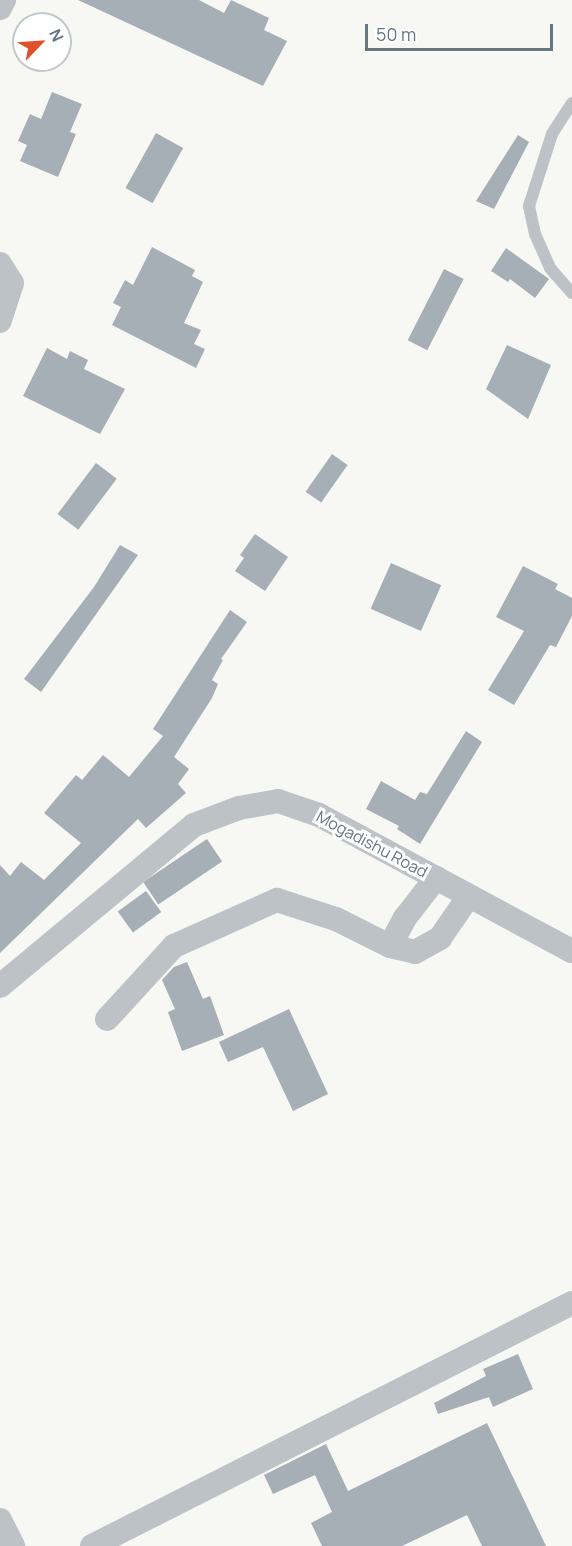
<!DOCTYPE html>
<style>
body{margin:0}
#map{position:relative;width:572px;height:1546px;overflow:hidden;background:#f7f7f3;font-family:Manrope,sans-serif}
div>[style]{position:absolute}
.building>*{inset:0;background:#a6afb5;transform-origin:0 0}
.service>*{height:12px;margin:-6px;padding:0 6px;transform-origin:6px;border-radius:6px;background:#bdc2c6}
.minor>*{height:24px;margin:-12px;padding:0 12px;transform-origin:12px;border-radius:12px;background:#bdc2c6}
span{translate:-50% -50%;white-space:nowrap;text-align:center;line-height:1.15;-webkit-text-stroke:6px #fff;paint-order:stroke}
.street-label{font-size:16px;color:#667784}
.north{position:absolute;left:12px;top:12px;width:60px;height:60px;box-sizing:border-box;background:#fff;border:2px solid #c2c9ce;border-radius:50%;rotate:65deg;font-size:16px;font-weight:700;line-height:24px;text-align:center;color:#667784}
.north::after{content:'';display:block;margin:auto;width:21px;height:27px;background:#e0512a;clip-path:polygon(50% 0,100% 100%,50% 72%,0 100%)}
.scale{position:absolute;left:365px;top:24px;width:188px;height:27px;box-sizing:border-box;border:3px solid #667784;border-top:0;padding-left:8px;font-size:18px;line-height:21px;white-space:nowrap;color:#667784;-webkit-text-stroke:4px #fff;paint-order:stroke}
</style>
<div id="map">
<div class="building">
<div style="clip-path:polygon(78px 0,199px 0,224px 13px,231px 0,269px 18px,264px 30px,287px 41px,263px 86px)"></div>
<div style="clip-path:polygon(52px 92px,82px 104px,70px 132px,76px 134px,58px 177px,20px 161px,27px 145px,18px 141px,30px 114px,41px 119px)"></div>
<div style="left:156px;top:133px;width:31px;height:63px;rotate:29deg"></div>
<div style="clip-path:polygon(518px 135px,529px 142px,494px 209px,476px 201px)"></div>
<div style="clip-path:polygon(152px 247px,195px 270px,192px 276px,203px 282px,184px 323px,201px 330px,194px 344px,205px 349px,196px 368px,112px 325px,121px 307px,113px 303px,125px 280px,133px 285px)"></div>
<div style="clip-path:polygon(506px 248px,549px 279px,535px 298px,510px 279px,508px 282px,491px 271px)"></div>
<div style="left:444px;top:269px;width:22px;height:80px;rotate:27deg"></div>
<div style="clip-path:polygon(507px 345px,551px 365px,528px 419px,486px 389px)"></div>
<div style="clip-path:polygon(47px 348px,67px 359px,70px 351px,88px 360px,84px 369px,125px 389px,100px 434px,23px 396px)"></div>
<div style="left:332px;top:454px;width:19px;height:46px;rotate:35deg"></div>
<div style="left:96px;top:463px;width:26px;height:64px;rotate:37deg"></div>
<div style="clip-path:polygon(255px 534px,288px 557px,265px 591px,235px 571px,244px 558px,240px 555px)"></div>
<div style="clip-path:polygon(120px 545px,138px 555px,41px 692px,24px 679px,94px 587px)"></div>
<div style="left:391px;top:563px;width:55px;height:50px;rotate:24deg"></div>
<div style="clip-path:polygon(523px 566px,558px 584px,555px 589px,572px 598px,572px 616px,556px 647px,550px 645px,514px 705px,488px 690px,524px 631px,496px 617px)"></div>
<div style="clip-path:polygon(230px 610px,247px 622px,221px 659px,223px 660px,212px 680px,218px 684px,212px 698px,174px 757px,189px 769px,178px 784px,186px 793px,146px 828px,138px 819px,0 953px,0 865px,10px 876px,21px 862px,44px 880px,81px 843px,44px 813px,76px 775px,82px 780px,103px 755px,129px 777px,163px 736px,153px 729px)"></div>
<div style="clip-path:polygon(466px 731px,482px 742px,420px 844px,397px 829px,399px 826px,366px 809px,381px 781px,415px 800px,420px 792px,427px 794px)"></div>
<div style="left:207px;top:839px;width:27px;height:77px;rotate:56deg"></div>
<div style="left:146px;top:891px;width:26px;height:35px;rotate:54deg"></div>
<div style="clip-path:polygon(187px 962px,203px 999px,210px 996px,224px 1035px,182px 1051px,168px 1012px,175px 1009px,162px 980px,174px 967px)"></div>
<div style="clip-path:polygon(289px 1009px,328px 1094px,293px 1111px,263px 1047px,228px 1062px,219px 1042px)"></div>
<div style="clip-path:polygon(518px 1354px,533px 1389px,493px 1407px,489px 1397px,438px 1414px,434px 1403px,486px 1376px,483px 1369px)"></div>
<div style="clip-path:polygon(487px 1423px,546px 1546px,482px 1546px,467px 1515px,402px 1546px,322px 1546px,311px 1523px,332px 1512px,315px 1475px,273px 1494px,264px 1475px,326px 1444px,348px 1491px)"></div>
</div>
<div class="service">
<div style="left:572px;top:103px;width:37px;rotate:123deg"></div>
<div style="left:552px;top:134px;width:76px;rotate:107.7deg"></div>
<div style="left:529px;top:206px;width:29px;rotate:78deg"></div>
<div style="left:535px;top:234px;width:37px;rotate:66deg"></div>
<div style="left:550px;top:268px;width:33px;rotate:49deg"></div>
</div>
<div class="minor">
<div style="left:0;top:8px;width:9px;rotate:-63deg"></div>
<div style="left:0;top:264px;width:22px;rotate:58deg"></div>
<div style="left:12px;top:283px;width:40px;rotate:108deg"></div>
<div style="left:390px;top:946px;width:26px;rotate:13deg"></div>
<div style="left:415px;top:952px;width:29px;rotate:-29deg"></div>
<div style="left:440px;top:938px;width:51px;rotate:-55.4deg"></div>
<div style="left:0;top:986px;width:252px;rotate:-39.7deg"></div>
<div style="left:194px;top:825px;width:48px;rotate:-20.7deg"></div>
<div style="left:239px;top:808px;width:40px;rotate:-10deg"></div>
<div style="left:278px;top:801px;width:43px;rotate:18.9deg"></div>
<div style="left:319px;top:815px;width:287px;rotate:28.3deg"></div>
<div style="left:107px;top:1019px;width:99px;rotate:-47.5deg"></div>
<div style="left:174px;top:946px;width:113px;rotate:-24.1deg"></div>
<div style="left:277px;top:900px;width:62px;rotate:17.9deg"></div>
<div style="left:336px;top:919px;width:60px;rotate:26.6deg"></div>
<div style="left:390px;top:946px;width:32px;rotate:-62deg"></div>
<div style="left:405px;top:918px;width:51px;rotate:-52.2deg"></div>
<div style="left:0;top:1520px;width:29px;rotate:63deg"></div>
<div style="left:92px;top:1546px;width:538px;rotate:-26.85deg"></div>
</div>
<div class="street-label">
<span style="left:372px;top:844px;rotate:28deg">Mogadishu Road</span>
</div>
<div class="north">N</div>
<div class="scale">50 m</div>
</div>
